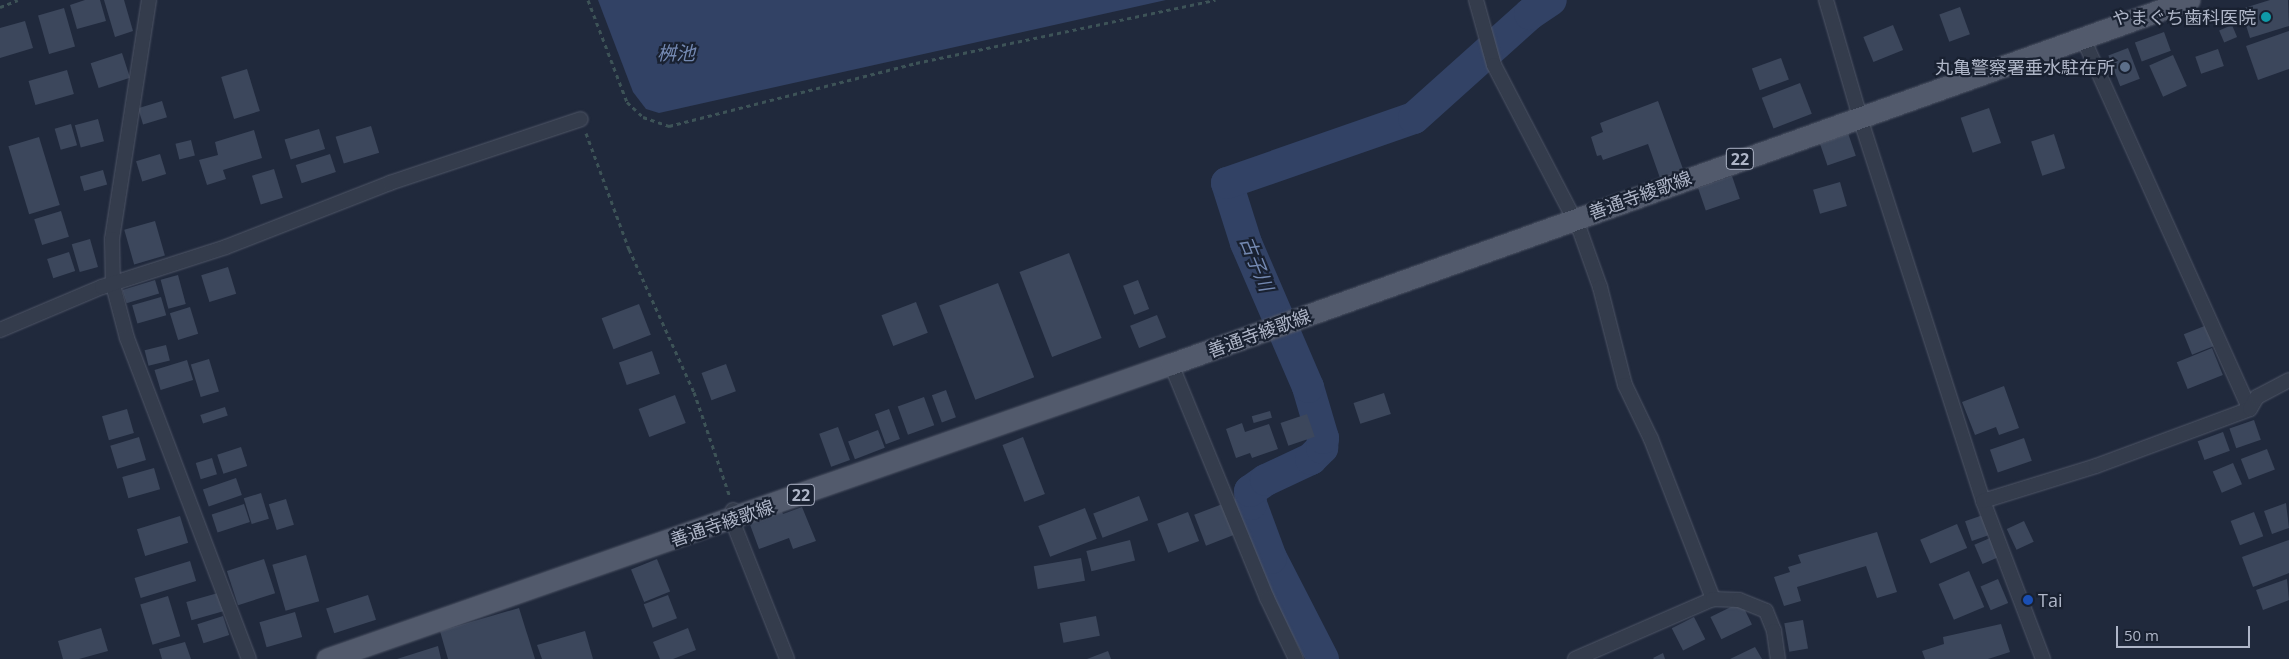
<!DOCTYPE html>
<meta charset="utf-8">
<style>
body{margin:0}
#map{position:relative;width:2289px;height:659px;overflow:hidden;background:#20293c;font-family:"Open Sans","Noto Sans JP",sans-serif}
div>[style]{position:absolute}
.water>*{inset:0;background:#324265}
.river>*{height:32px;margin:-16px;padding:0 16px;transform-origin:16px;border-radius:16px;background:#324265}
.building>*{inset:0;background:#3c475c;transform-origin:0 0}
.path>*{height:3px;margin-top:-1.5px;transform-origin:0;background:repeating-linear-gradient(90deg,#3d5357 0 4px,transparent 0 8px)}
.roads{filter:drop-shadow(0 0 1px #4f5667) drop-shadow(0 0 1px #4f5667)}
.street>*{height:14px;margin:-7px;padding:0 7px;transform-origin:7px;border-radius:7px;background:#343c4c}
.primary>*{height:21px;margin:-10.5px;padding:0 10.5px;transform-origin:10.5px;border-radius:10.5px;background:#525a6c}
.dots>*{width:14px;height:14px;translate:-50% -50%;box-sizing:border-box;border:2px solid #192131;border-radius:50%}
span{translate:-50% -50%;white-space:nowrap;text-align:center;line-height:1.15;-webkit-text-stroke:4.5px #192131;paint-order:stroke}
.shield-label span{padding:1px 4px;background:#192131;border:1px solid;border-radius:4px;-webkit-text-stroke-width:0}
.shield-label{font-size:16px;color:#afb6c8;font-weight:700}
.poi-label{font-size:18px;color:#afb6c8}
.right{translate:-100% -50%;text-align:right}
.left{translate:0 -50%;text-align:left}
.street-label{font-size:18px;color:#afb6c8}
.water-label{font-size:19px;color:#7489b2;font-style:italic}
.scale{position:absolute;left:2116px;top:626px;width:134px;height:22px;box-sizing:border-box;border:2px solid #afb6c8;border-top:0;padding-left:6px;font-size:15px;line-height:18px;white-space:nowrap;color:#afb6c8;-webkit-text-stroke:4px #192131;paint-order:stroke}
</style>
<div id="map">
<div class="water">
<div style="clip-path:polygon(598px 0,1166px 0,659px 113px,646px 109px,633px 92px)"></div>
</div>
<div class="river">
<div style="left:1323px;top:659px;width:114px;rotate:-117.2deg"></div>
<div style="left:1271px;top:558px;width:58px;rotate:-110.3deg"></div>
<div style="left:1251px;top:504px;width:13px;rotate:-94deg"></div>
<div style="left:1250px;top:491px;width:19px;rotate:-35deg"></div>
<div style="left:1266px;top:480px;width:50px;rotate:-25deg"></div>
<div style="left:1311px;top:459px;width:16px;rotate:-45deg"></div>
<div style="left:1322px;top:448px;width:10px;rotate:-84deg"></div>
<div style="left:1323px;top:438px;width:53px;rotate:-106.4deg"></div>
<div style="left:1308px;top:387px;width:157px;rotate:-113.3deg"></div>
<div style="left:1246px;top:243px;width:63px;rotate:-107.6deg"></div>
<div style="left:1227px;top:183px;width:198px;rotate:-19.2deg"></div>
<div style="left:1414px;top:118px;width:156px;rotate:-41.9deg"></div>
<div style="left:1530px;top:14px;width:25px;rotate:-34deg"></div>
</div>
<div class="building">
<div style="clip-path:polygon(85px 0,100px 0,106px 21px,77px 29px,70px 5px)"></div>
<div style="clip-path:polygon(104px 0,124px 0,133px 31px,115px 37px)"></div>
<div style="clip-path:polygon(2270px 0,2288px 0,2289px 26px,2250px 38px,2241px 9px)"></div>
<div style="left:1960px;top:7px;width:29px;height:22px;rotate:70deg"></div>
<div style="left:64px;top:8px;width:40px;height:27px;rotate:74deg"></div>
<div style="clip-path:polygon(25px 21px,33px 48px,0 58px,0 28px)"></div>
<div style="left:1893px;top:25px;width:27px;height:32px;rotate:68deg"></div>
<div style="left:2232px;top:25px;width:13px;height:14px;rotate:67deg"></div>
<div style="clip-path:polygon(2289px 31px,2289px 69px,2258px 80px,2246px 46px)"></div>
<div style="left:2164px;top:32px;width:20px;height:31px;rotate:70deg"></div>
<div style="left:2128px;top:48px;width:33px;height:21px;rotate:69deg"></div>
<div style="left:2218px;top:49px;width:18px;height:24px;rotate:71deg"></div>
<div style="left:122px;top:53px;width:26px;height:33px;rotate:72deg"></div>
<div style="left:2173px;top:55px;width:34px;height:26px;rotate:66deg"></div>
<div style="left:1781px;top:58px;width:23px;height:31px;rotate:70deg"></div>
<div style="left:247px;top:69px;width:44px;height:27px;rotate:73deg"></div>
<div style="left:67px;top:70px;width:25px;height:40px;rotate:74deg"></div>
<div style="left:1800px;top:83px;width:33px;height:41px;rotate:69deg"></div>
<div style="left:162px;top:101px;width:17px;height:25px;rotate:73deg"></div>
<div style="clip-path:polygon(1658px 101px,1683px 169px,1660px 178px,1648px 144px,1603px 160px,1601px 155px,1597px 156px,1591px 137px,1603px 132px,1600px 123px)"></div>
<div style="left:1989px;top:108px;width:37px;height:30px;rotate:71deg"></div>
<div style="left:98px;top:119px;width:23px;height:24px;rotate:75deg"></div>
<div style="left:71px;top:124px;width:22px;height:17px;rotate:74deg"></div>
<div style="left:371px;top:126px;width:28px;height:37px;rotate:73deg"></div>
<div style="left:319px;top:129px;width:21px;height:36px;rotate:73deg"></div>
<div style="clip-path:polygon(254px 130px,262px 158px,223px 170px,226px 179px,207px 185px,199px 160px,218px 155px,215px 142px)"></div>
<div style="left:1848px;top:133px;width:24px;height:30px;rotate:71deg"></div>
<div style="left:2054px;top:134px;width:36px;height:24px;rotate:72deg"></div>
<div style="left:39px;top:137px;width:71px;height:32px;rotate:73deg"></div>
<div style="left:191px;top:140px;width:16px;height:16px;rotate:76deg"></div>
<div style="left:160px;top:154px;width:21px;height:25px;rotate:73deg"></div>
<div style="left:330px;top:154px;width:19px;height:36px;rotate:72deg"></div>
<div style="left:274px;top:169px;width:30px;height:23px;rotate:73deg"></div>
<div style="left:103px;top:170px;width:15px;height:24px;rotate:74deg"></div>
<div style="left:1732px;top:176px;width:24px;height:36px;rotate:71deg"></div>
<div style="left:1840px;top:182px;width:25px;height:28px;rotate:74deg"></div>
<div style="left:61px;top:211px;width:27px;height:28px;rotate:73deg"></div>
<div style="left:155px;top:221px;width:36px;height:32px;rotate:74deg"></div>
<div style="left:90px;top:239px;width:29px;height:19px;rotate:74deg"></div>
<div style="left:69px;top:252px;width:20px;height:23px;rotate:72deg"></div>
<div style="left:1069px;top:253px;width:91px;height:53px;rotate:69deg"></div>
<div style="left:228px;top:267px;width:28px;height:28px;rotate:73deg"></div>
<div style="left:178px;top:275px;width:30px;height:18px;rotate:75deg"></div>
<div style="left:155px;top:280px;width:14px;height:34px;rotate:73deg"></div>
<div style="left:1138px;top:280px;width:31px;height:16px;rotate:69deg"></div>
<div style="left:998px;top:283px;width:101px;height:63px;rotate:69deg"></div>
<div style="left:161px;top:297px;width:19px;height:30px;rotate:74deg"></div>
<div style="left:916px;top:302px;width:33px;height:37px;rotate:69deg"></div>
<div style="left:639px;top:304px;width:33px;height:40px;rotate:69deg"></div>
<div style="left:190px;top:307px;width:28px;height:21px;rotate:73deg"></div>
<div style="left:1157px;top:315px;width:24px;height:29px;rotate:68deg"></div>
<div style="left:2207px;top:325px;width:22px;height:25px;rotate:68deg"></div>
<div style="left:166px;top:345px;width:16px;height:22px;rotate:76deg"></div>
<div style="left:2212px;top:348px;width:29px;height:38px;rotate:68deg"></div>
<div style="left:652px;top:351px;width:24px;height:35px;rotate:71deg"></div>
<div style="left:209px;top:359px;width:34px;height:19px;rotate:73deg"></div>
<div style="left:187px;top:360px;width:21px;height:34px;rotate:73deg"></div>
<div style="left:726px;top:364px;width:29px;height:26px;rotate:70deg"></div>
<div style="clip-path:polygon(2004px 386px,2019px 428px,1999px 435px,1996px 427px,1975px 435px,1962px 402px)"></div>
<div style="left:946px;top:390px;width:29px;height:15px;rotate:70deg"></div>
<div style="left:1384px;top:393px;width:22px;height:32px;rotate:72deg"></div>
<div style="left:675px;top:395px;width:30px;height:39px;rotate:69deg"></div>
<div style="left:924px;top:397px;width:30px;height:28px;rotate:70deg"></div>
<div style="left:225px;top:407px;width:9px;height:26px;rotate:72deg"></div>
<div style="left:127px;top:409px;width:25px;height:26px;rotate:74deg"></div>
<div style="left:889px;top:409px;width:32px;height:15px;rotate:70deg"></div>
<div style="left:1270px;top:411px;width:7px;height:19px;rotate:74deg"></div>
<div style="left:1307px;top:414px;width:24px;height:28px;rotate:71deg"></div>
<div style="left:2254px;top:420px;width:21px;height:26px;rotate:71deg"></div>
<div style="clip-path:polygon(1242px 423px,1245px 432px,1269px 424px,1278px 449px,1252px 458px,1250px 453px,1236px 458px,1226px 429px)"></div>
<div style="left:838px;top:427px;width:35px;height:20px;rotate:70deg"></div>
<div style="left:878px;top:430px;width:19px;height:32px;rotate:69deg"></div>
<div style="left:2223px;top:432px;width:20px;height:27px;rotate:70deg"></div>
<div style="left:139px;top:437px;width:24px;height:30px;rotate:73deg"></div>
<div style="left:1023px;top:437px;width:61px;height:22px;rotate:69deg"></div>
<div style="left:2024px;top:438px;width:24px;height:36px;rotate:71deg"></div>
<div style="left:241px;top:447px;width:20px;height:25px;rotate:72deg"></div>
<div style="left:2267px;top:449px;width:22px;height:28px;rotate:69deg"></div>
<div style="left:212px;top:458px;width:17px;height:17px;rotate:73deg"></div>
<div style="left:2233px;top:463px;width:23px;height:22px;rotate:67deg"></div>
<div style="left:154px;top:468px;width:22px;height:33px;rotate:74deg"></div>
<div style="left:236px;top:478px;width:18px;height:35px;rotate:71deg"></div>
<div style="left:261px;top:493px;width:27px;height:18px;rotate:73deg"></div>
<div style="left:1139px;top:496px;width:26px;height:49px;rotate:69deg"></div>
<div style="left:286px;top:499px;width:27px;height:18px;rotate:73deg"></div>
<div style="left:1225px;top:503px;width:33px;height:33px;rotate:69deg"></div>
<div style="clip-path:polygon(2286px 503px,2289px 528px,2272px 534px,2264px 511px)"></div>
<div style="left:244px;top:504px;width:19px;height:34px;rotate:72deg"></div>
<div style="clip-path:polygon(802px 507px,816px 541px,793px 549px,789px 538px,759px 549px,749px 522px,781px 509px,783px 514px)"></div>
<div style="left:1085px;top:508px;width:33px;height:50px;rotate:69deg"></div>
<div style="left:1188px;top:512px;width:31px;height:33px;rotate:69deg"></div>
<div style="left:2254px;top:512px;width:26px;height:25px;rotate:69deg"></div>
<div style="left:1983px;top:515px;width:21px;height:19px;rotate:71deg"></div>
<div style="left:180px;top:516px;width:28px;height:45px;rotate:73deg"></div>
<div style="left:2024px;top:521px;width:23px;height:19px;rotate:65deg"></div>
<div style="left:1957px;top:524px;width:26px;height:40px;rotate:67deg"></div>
<div style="clip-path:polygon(1877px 532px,1897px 592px,1877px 598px,1866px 566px,1797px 587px,1801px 601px,1784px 606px,1774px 577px,1790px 572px,1788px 567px,1801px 563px,1798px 555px)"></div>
<div style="left:1990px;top:538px;width:21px;height:17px;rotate:67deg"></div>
<div style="left:1130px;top:540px;width:21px;height:45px;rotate:76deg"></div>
<div style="clip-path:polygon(2289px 540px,2289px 573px,2253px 587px,2242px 557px)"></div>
<div style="left:306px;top:555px;width:48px;height:35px;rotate:74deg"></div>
<div style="left:1081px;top:558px;width:23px;height:48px;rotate:80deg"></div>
<div style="left:264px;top:559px;width:36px;height:39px;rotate:72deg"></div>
<div style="left:657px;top:559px;width:35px;height:28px;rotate:68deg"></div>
<div style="left:190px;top:561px;width:21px;height:58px;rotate:73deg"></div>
<div style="left:1969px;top:571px;width:39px;height:33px;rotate:67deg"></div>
<div style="left:1998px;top:579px;width:26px;height:19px;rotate:67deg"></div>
<div style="clip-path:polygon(2287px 579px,2289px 600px,2263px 610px,2256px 590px)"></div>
<div style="left:218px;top:593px;width:19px;height:33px;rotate:74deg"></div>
<div style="left:368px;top:595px;width:26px;height:44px;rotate:72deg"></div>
<div style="left:668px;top:595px;width:25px;height:26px;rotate:69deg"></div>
<div style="left:168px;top:596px;width:42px;height:29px;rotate:73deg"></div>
<div style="left:1741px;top:602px;width:25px;height:34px;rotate:64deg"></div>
<div style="clip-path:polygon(519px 608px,535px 659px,448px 659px,440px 631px)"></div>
<div style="left:295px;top:612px;width:26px;height:37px;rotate:74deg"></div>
<div style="left:223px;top:616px;width:20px;height:27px;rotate:72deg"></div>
<div style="left:1096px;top:616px;width:20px;height:37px;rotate:79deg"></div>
<div style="left:1694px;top:617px;width:25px;height:25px;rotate:63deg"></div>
<div style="left:1803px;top:620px;width:29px;height:19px;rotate:80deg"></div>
<div style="clip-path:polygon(2001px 624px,2010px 652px,1988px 659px,1925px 659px,1922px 651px,1944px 644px,1943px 637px)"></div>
<div style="clip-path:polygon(101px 628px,108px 651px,79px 659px,63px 659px,58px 641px)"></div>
<div style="clip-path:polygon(688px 628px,696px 650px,673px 659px,660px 659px,653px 642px)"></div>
<div style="clip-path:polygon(585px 631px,593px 659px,542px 659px,537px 645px)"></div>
<div style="clip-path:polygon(185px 642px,191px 659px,162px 659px,159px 649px)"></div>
<div style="clip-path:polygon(438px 646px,441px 659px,397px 659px)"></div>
<div style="clip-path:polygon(1755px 647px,1762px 659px,1730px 659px)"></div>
<div style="clip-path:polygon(1108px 651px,1111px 659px,1087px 659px)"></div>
<div style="clip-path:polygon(1663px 653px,1665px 659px,1654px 659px,1653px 658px)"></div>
</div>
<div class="path">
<div style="left:588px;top:0;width:109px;rotate:69.1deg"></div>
<div style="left:627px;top:102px;width:22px;rotate:43deg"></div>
<div style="left:643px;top:117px;width:28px;rotate:19deg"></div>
<div style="left:669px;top:126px;width:255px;rotate:-14.3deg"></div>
<div style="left:916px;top:63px;width:306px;rotate:-11.9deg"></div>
<div style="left:0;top:7px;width:19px;rotate:-21deg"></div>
<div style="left:586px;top:133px;width:124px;rotate:69.7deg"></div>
<div style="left:629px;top:249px;width:157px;rotate:65.6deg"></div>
<div style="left:694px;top:392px;width:111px;rotate:71.1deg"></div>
</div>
<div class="roads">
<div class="street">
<div style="left:149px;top:0;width:242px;rotate:98.8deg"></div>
<div style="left:112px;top:239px;width:46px;rotate:88.8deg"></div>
<div style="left:113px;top:285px;width:55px;rotate:75.2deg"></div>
<div style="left:127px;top:338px;width:343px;rotate:69.2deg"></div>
<div style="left:1476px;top:0;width:67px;rotate:74.5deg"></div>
<div style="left:1494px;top:65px;width:184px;rotate:62.5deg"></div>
<div style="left:1579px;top:228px;width:63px;rotate:70.4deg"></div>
<div style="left:1600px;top:287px;width:101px;rotate:75.7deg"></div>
<div style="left:1625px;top:385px;width:60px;rotate:64.3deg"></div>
<div style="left:1651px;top:439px;width:172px;rotate:68.8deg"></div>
<div style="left:1826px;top:0;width:132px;rotate:73.8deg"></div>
<div style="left:1863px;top:127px;width:393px;rotate:72.2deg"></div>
<div style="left:1983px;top:501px;width:169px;rotate:69.2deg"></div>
<div style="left:2082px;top:36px;width:409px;rotate:65.8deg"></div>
<div style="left:0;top:330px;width:111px;rotate:-22.9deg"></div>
<div style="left:102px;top:287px;width:130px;rotate:-17.9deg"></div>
<div style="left:226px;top:247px;width:176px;rotate:-21.3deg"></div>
<div style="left:390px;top:183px;width:201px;rotate:-18.5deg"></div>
<div style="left:1171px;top:364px;width:253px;rotate:67.7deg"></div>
<div style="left:1267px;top:598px;width:68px;rotate:64.6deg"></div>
<div style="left:1983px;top:501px;width:118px;rotate:-17.2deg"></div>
<div style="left:2096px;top:466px;width:164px;rotate:-20.3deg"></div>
<div style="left:2250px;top:409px;width:14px;rotate:-60deg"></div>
<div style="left:2257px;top:397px;width:36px;rotate:-28deg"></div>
<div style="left:733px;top:510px;width:10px;rotate:96deg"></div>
<div style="left:732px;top:520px;width:149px;rotate:68.4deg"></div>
<div style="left:1575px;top:659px;width:150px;rotate:-23.5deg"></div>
<div style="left:1713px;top:599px;width:26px;rotate:2deg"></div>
<div style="left:1739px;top:600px;width:29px;rotate:22deg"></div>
<div style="left:1766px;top:611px;width:22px;rotate:68deg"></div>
<div style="left:1774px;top:631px;width:28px;rotate:82deg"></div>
</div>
<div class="primary">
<div style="left:327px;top:659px;width:894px;rotate:-19.27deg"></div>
<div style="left:1171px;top:364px;width:1081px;rotate:-19.68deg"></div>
</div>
</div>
<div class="dots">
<div style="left:2266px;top:17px;background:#0f9aa8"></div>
<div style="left:2125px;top:67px;background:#5c6f8a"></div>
<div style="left:2028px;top:600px;background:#1a4fb4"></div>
</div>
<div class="shield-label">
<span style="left:1740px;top:159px">22</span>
<span style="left:801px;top:495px">22</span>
</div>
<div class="poi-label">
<span class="right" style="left:2256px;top:17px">やまぐち歯科医院</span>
<span class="right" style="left:2115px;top:67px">丸亀警察署垂水駐在所</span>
<span class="left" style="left:2038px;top:600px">Tai</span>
</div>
<div class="street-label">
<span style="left:1640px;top:195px;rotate:-20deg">善通寺綾歌線</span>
<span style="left:1259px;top:333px;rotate:-20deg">善通寺綾歌線</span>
<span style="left:722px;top:523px;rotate:-19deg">善通寺綾歌線</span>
</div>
<div class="water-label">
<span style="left:676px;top:54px">桝池</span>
<span style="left:1256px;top:264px;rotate:68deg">古子川</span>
</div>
<div class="scale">50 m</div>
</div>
